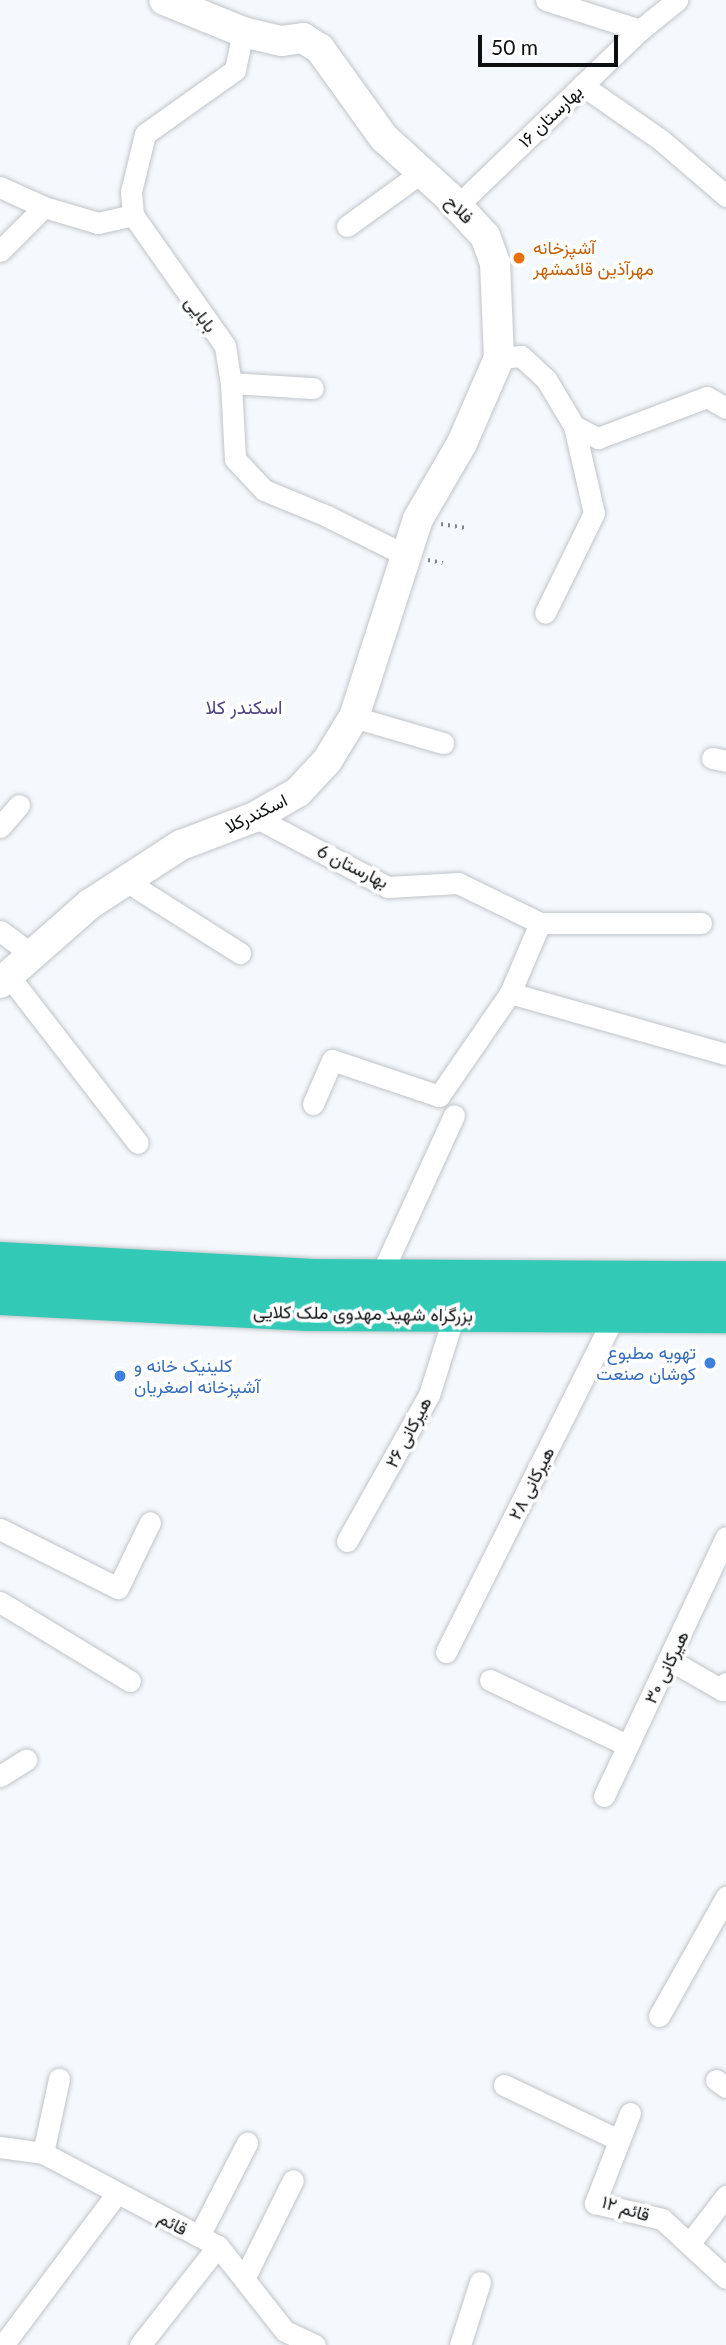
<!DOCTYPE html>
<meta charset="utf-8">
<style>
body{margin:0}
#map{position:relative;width:726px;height:2345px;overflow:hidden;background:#f5f9fd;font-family:Lato,Vazirmatn,sans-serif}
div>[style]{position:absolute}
.path>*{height:3.5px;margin-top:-1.75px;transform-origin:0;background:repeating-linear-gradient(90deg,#828487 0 2px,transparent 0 7px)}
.roads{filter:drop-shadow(0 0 2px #c1c4c8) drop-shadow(0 0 2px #c1c4c8)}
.street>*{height:21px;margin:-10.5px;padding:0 10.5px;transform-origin:10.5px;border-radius:10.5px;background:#fff}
.secondary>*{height:30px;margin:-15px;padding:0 15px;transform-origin:15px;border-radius:15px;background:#fff}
.highway>*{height:38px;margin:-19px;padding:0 19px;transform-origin:19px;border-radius:19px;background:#32cab7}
.dots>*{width:19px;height:19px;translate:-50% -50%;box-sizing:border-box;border:4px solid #fff;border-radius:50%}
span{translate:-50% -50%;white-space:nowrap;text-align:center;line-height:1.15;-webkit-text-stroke:7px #fff;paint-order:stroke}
.street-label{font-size:18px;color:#0e0f11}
.food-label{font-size:18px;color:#c56008}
.left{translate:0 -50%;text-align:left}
.shop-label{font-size:18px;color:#366cbe}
.right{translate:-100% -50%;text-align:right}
.neighbourhood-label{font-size:19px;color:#4d4482}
.scale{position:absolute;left:478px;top:35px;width:140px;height:32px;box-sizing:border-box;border:4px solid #0e0f11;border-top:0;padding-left:9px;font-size:21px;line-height:24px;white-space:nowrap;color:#0e0f11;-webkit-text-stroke:5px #fff;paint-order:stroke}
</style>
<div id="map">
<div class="path">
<div style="left:441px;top:524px;width:24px;rotate:9deg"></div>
<div style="left:428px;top:560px;width:15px;rotate:11deg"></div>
</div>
<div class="roads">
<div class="street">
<div style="left:546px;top:0;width:99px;rotate:17.7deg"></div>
<div style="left:243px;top:32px;width:39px;rotate:102deg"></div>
<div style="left:235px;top:70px;width:110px;rotate:144.6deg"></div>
<div style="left:145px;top:134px;width:60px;rotate:103.6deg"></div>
<div style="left:131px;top:192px;width:23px;rotate:85deg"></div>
<div style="left:133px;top:215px;width:160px;rotate:54.9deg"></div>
<div style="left:225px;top:346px;width:37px;rotate:81deg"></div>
<div style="left:231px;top:383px;width:76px;rotate:87deg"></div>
<div style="left:235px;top:459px;width:42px;rotate:46.9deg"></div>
<div style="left:264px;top:490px;width:68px;rotate:22.4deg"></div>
<div style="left:327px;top:516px;width:87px;rotate:26.6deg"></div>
<div style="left:582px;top:85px;width:96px;rotate:34.8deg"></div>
<div style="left:661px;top:140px;width:86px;rotate:40.7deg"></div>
<div style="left:0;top:187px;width:48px;rotate:24.4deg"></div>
<div style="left:44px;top:207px;width:56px;rotate:16.5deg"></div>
<div style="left:98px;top:223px;width:36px;rotate:-13deg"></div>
<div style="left:457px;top:206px;width:254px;rotate:-43.9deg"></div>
<div style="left:640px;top:30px;width:48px;rotate:-39deg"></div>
<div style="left:347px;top:226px;width:92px;rotate:-35.8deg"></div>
<div style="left:0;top:251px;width:62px;rotate:-45deg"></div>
<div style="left:499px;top:358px;width:22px;rotate:-5deg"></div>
<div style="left:521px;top:356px;width:34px;rotate:43deg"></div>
<div style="left:546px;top:379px;width:55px;rotate:59.2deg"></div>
<div style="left:574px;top:426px;width:89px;rotate:77.1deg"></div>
<div style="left:594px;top:513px;width:111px;rotate:116.1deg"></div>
<div style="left:231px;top:383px;width:82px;rotate:3.5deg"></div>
<div style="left:574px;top:426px;width:27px;rotate:27deg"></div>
<div style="left:598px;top:438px;width:116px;rotate:-20.6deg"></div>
<div style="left:707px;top:397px;width:22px;rotate:30deg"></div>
<div style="left:354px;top:717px;width:93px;rotate:16.3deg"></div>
<div style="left:712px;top:758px;width:14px;rotate:12deg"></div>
<div style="left:255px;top:817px;width:150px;rotate:27.8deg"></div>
<div style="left:388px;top:887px;width:70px;rotate:-3.3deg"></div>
<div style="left:458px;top:883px;width:91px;rotate:26deg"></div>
<div style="left:540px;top:923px;width:161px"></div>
<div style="left:0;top:827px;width:29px;rotate:-49deg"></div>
<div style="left:126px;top:881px;width:135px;rotate:32.3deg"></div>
<div style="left:0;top:931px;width:39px;rotate:36deg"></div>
<div style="left:8px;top:975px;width:212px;rotate:52.3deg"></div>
<div style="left:510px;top:993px;width:224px;rotate:15.8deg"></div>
<div style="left:313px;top:1104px;width:48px;rotate:-66.6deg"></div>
<div style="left:332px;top:1060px;width:113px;rotate:18.6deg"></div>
<div style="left:439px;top:1096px;width:125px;rotate:-55.4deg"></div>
<div style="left:510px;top:993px;width:76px;rotate:-66.8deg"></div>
<div style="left:379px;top:1279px;width:180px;rotate:-65.4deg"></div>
<div style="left:0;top:1529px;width:132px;rotate:26.6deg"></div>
<div style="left:118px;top:1588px;width:73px;rotate:-64.1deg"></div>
<div style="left:347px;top:1541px;width:167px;rotate:-60.7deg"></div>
<div style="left:429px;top:1395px;width:84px;rotate:-72.6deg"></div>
<div style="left:0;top:1602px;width:152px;rotate:31.3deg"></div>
<div style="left:446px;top:1652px;width:377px;rotate:-63.4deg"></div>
<div style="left:670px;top:1660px;width:60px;rotate:30deg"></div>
<div style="left:722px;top:1690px;width:8px;rotate:-60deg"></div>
<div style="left:490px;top:1680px;width:152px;rotate:25.4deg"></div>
<div style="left:0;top:1776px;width:31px;rotate:-32deg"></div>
<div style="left:604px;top:1796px;width:286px;rotate:-64.8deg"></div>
<div style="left:659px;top:2016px;width:137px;rotate:-60.6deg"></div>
<div style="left:716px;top:2080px;width:12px;rotate:35deg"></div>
<div style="left:504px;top:2085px;width:127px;rotate:25.6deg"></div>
<div style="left:630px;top:2113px;width:97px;rotate:111.3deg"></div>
<div style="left:595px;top:2203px;width:69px;rotate:13.4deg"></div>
<div style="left:662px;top:2219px;width:87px;rotate:42.7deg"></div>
<div style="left:0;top:2147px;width:43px;rotate:7.9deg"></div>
<div style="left:43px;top:2153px;width:198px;rotate:28deg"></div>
<div style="left:218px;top:2246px;width:108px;rotate:51.8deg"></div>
<div style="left:285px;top:2331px;width:33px;rotate:25deg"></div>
<div style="left:43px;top:2153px;width:76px;rotate:-77.8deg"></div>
<div style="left:199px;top:2236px;width:105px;rotate:-62.7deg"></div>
<div style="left:689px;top:2244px;width:61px;rotate:-52.4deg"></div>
<div style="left:244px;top:2279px;width:110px;rotate:-63.7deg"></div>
<div style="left:3px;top:2345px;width:190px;rotate:-53.1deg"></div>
<div style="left:140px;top:2345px;width:126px;rotate:-51.8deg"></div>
<div style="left:460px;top:2345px;width:66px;rotate:-72.4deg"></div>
</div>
<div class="secondary">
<div style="left:0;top:983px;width:120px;rotate:-41.3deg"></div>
<div style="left:90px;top:904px;width:108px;rotate:-33deg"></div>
<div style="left:181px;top:845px;width:79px;rotate:-20.7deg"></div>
<div style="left:255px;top:817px;width:50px;rotate:-30.2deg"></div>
<div style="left:298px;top:792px;width:42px;rotate:-46.9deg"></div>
<div style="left:327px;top:761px;width:52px;rotate:-58.5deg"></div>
<div style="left:354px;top:717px;width:208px;rotate:-72.1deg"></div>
<div style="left:418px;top:519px;width:88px;rotate:-59.9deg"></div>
<div style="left:462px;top:443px;width:93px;rotate:-66.5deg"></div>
<div style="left:499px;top:358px;width:95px;rotate:-92.4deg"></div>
<div style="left:495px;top:263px;width:29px;rotate:-110deg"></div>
<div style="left:485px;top:236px;width:54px;rotate:-132.8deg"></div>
<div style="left:448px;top:196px;width:86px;rotate:-137.8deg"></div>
<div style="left:384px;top:138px;width:110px;rotate:-125.7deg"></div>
<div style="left:320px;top:49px;width:20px;rotate:-147deg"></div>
<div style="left:303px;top:38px;width:22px;rotate:172deg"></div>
<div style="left:281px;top:41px;width:39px;rotate:-167deg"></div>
<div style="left:243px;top:32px;width:85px;rotate:-157.9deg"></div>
</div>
<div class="highway">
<div style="left:0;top:1261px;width:309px;rotate:3.1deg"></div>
<div style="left:309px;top:1278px;width:417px;rotate:0.3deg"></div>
<div style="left:0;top:1296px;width:308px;rotate:3deg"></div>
<div style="left:308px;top:1312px;width:418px;rotate:0.3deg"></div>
</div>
</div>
<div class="dots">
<div style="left:519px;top:258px;background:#e8710a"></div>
<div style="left:710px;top:1363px;background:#3f7fe0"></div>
<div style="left:120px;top:1376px;background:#3f7fe0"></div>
</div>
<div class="street-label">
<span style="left:550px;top:116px;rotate:-44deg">بهارستان ۱۶</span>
<span style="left:460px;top:209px;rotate:47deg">فلاح</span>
<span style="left:201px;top:314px;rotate:53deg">بابایی</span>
<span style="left:256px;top:813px;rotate:-26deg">اسکندرکلا</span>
<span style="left:353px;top:866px;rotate:26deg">بهارستان 6</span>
<span style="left:363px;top:1313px;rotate:1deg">بزرگراه شهید مهدوی ملک کلایی</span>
<span style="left:408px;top:1432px;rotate:-62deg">هیرکانی ۲۶</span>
<span style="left:531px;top:1483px;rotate:-63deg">هیرکانی ۲۸</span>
<span style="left:666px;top:1667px;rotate:-64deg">هیرکانی ۳۰</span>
<span style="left:626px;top:2208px;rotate:17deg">قائم ۱۲</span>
<span style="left:173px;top:2223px;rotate:28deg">قائم</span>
</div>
<div class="food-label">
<span class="left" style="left:533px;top:258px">آشپزخانه<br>مهرآذین قائمشهر</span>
</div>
<div class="shop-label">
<span class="right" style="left:696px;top:1363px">تهویه مطبوع<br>کوشان صنعت</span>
<span class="left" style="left:134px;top:1376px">کلینیک خانه و<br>آشپزخانه اصغریان</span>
</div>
<div class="neighbourhood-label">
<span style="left:244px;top:707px">اسکندر کلا</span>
</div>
<div class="scale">50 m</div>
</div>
